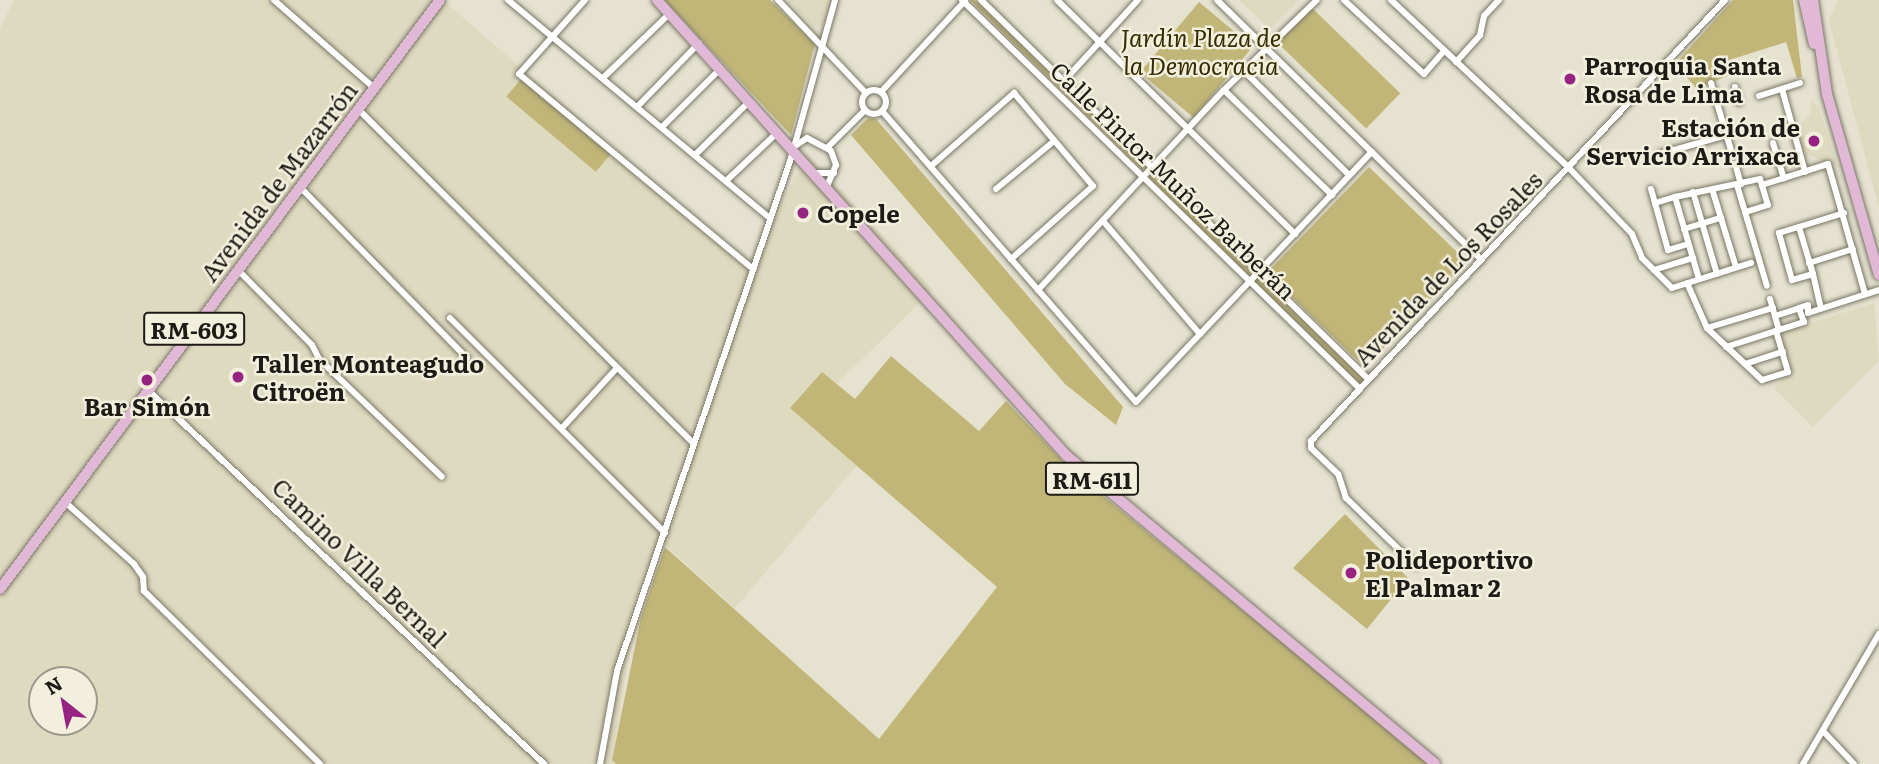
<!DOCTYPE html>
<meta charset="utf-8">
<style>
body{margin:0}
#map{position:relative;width:1879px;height:764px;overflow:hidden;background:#e5e2d0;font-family:Literata,serif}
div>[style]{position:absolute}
.built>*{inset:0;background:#dedac0}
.green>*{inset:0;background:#c1b678;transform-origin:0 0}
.roads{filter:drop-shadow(0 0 2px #7a7767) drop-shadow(0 0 2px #7a7767)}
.street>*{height:6px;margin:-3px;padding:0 3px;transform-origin:3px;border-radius:3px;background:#fff}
.street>.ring{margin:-3px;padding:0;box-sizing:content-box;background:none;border:6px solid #fff;border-radius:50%}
.primary>*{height:10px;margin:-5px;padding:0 5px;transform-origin:5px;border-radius:5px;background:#e1b8d6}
.dots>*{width:19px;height:19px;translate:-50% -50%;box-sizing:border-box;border:4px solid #f3efdd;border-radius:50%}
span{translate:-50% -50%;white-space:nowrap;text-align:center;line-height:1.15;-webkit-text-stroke:5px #f3efdd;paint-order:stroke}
.shield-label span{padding:2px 5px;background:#f3efdd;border:2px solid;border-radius:5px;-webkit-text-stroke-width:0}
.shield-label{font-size:23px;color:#1c1b15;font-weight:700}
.park-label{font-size:24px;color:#352d02;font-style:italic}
.poi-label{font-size:24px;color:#1c1b15;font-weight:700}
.left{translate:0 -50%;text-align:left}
.right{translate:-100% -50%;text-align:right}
.street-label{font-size:24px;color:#1c1b15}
.north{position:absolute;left:28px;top:666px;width:70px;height:70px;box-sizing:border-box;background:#f3efdd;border:2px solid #9d9a8d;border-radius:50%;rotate:329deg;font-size:19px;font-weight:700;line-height:28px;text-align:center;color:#1c1b15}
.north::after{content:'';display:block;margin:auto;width:24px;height:32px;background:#962381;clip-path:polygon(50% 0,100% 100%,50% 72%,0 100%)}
</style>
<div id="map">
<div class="built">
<div style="clip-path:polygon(evenodd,14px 0,443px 0,747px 264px,808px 155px,933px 290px,812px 408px,864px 457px,735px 608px,662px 542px,636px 610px,612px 759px,616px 764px,0 764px,0 28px,14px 0,42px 680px,84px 680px,84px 722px,42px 722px,42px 680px)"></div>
<div style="clip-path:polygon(788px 0,832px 0,825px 25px,813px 27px)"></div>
<div style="clip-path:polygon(1239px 0,1299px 0,1270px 30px)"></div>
<div style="clip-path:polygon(1838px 0,1879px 0,1879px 208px,1829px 21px)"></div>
<div style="clip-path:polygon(1812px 100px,1819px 109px,1838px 167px,1803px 152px,1795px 130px,1810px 113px)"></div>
<div style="clip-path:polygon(1874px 303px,1879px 361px,1813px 427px,1774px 388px,1791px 369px,1779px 333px)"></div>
</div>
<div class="green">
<div style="clip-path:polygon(664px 0,770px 0,815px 44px,791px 135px)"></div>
<div style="clip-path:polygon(970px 0,975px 0,1146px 165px,1142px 170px)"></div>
<div style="clip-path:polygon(1733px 0,1793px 0,1802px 77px,1797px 78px,1786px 42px,1729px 60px,1729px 75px,1697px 89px,1675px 64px)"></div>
<div style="left:1199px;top:2px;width:70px;height:92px;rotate:40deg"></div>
<div style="left:1311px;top:7px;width:124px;height:49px;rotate:44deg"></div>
<div style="left:521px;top:79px;width:117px;height:23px;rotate:40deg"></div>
<div style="clip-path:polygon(868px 118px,876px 119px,1123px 407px,1116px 425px,1065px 384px,851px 135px)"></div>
<div style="left:1369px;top:167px;width:136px;height:147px;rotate:44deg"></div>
<div style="left:1152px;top:172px;width:141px;height:6px;rotate:45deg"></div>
<div style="clip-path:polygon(1258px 277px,1364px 379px,1359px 384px,1254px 281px)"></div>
<div style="clip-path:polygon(891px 356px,979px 431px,1006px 401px,1069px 468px,1430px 764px,616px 764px,612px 760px,641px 617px,665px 547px,879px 739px,997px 587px,790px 408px,822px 372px,855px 399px)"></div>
<div style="clip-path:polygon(1345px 514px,1408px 578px,1367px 629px,1293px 568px)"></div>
</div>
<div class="roads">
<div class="street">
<div style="left:274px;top:0;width:133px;rotate:41.3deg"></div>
<div style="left:508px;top:0;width:341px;rotate:39.8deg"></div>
<div style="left:585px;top:0;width:99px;rotate:131.7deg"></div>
<div style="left:519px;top:74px;width:305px;rotate:39.8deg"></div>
<div style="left:778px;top:0;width:128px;rotate:46.6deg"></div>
<div style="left:962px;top:0;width:555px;rotate:44.34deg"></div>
<div style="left:981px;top:0;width:542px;rotate:44.4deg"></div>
<div style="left:1057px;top:0;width:334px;rotate:44.5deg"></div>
<div style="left:1217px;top:0;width:370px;rotate:44.5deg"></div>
<div style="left:1344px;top:0;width:109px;rotate:42.8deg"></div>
<div style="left:1424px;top:74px;width:30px;rotate:-49deg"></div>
<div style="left:1391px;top:0;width:245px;rotate:43.3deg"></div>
<div style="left:1569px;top:168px;width:91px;rotate:46.3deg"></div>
<div style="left:1632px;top:234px;width:26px;rotate:67deg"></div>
<div style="left:1642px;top:258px;width:42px;rotate:45deg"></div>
<div style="left:1672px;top:288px;width:83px;rotate:-17.6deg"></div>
<div style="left:1456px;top:62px;width:36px;rotate:-48deg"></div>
<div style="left:1480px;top:35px;width:19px;rotate:-78deg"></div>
<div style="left:1484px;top:16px;width:22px;rotate:-47deg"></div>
<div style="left:1243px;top:70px;width:149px;rotate:44.7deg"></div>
<div style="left:603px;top:78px;width:93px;rotate:-44.1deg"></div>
<div style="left:1064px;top:81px;width:110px;rotate:-47.6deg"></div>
<div style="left:1711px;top:83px;width:77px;rotate:73.4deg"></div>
<div style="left:1735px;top:87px;width:16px;rotate:75deg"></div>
<div style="left:1782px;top:89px;width:86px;rotate:74.5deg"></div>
<div class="ring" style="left:862px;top:90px;width:18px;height:18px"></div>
<div style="left:1224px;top:90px;width:151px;rotate:44.2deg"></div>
<div style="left:881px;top:92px;width:124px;rotate:-47.3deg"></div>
<div style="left:1759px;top:96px;width:43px;rotate:-17.6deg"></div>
<div style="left:637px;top:107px;width:89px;rotate:-45.9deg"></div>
<div style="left:358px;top:109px;width:473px;rotate:44.9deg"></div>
<div style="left:882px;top:111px;width:386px;rotate:48.9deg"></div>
<div style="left:1136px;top:402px;width:344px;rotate:-46.7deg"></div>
<div style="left:662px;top:127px;width:82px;rotate:-45deg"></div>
<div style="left:1773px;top:143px;width:37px;rotate:73deg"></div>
<div style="left:795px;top:146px;width:14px;rotate:-34deg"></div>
<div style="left:807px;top:138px;width:27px;rotate:28deg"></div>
<div style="left:831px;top:151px;width:15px;rotate:70deg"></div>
<div style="left:836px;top:165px;width:23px;rotate:113deg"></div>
<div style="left:827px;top:148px;width:54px;rotate:-45deg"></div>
<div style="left:1660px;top:154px;width:70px;rotate:-15.8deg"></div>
<div style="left:695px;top:155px;width:76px;rotate:-44.5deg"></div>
<div style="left:931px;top:166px;width:111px;rotate:-41.3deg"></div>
<div style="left:1014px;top:93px;width:122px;rotate:49.7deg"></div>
<div style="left:1093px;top:186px;width:110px;rotate:138.3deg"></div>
<div style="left:1736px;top:167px;width:18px;rotate:74deg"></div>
<div style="left:816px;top:173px;width:18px"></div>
<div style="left:726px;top:181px;width:71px;rotate:-43.3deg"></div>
<div style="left:1737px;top:185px;width:105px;rotate:73.5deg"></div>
<div style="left:1762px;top:185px;width:69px;rotate:-17.7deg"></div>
<div style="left:1828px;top:164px;width:135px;rotate:74.1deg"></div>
<div style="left:300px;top:187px;width:239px;rotate:45.7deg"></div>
<div style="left:996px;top:189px;width:75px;rotate:-39.6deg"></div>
<div style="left:1651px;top:189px;width:15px;rotate:74deg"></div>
<div style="left:1693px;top:192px;width:85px;rotate:73.7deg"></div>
<div style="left:1713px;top:192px;width:78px;rotate:73deg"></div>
<div style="left:1675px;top:197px;width:87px;rotate:-12deg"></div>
<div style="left:1760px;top:179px;width:27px;rotate:73deg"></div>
<div style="left:1768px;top:205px;width:24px;rotate:163deg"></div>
<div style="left:1103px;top:221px;width:149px;rotate:49.4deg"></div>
<div style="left:1799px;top:227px;width:49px;rotate:73.4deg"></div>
<div style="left:1813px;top:274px;width:22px;rotate:164deg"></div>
<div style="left:1792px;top:280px;width:49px;rotate:-105.5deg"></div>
<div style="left:1779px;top:233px;width:68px;rotate:-17.1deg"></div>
<div style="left:1684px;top:229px;width:39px;rotate:-17deg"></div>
<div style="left:1688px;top:244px;width:21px;rotate:163deg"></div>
<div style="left:1668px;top:250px;width:49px;rotate:-105.5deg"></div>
<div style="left:1655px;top:203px;width:21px;rotate:-17deg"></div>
<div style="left:1675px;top:197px;width:85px;rotate:73.7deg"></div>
<div style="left:1809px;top:263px;width:46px;rotate:-17.7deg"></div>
<div style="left:238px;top:270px;width:105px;rotate:45.4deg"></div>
<div style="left:312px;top:345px;width:16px;rotate:63deg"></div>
<div style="left:319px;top:359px;width:170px;rotate:43.8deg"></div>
<div style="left:1654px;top:270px;width:41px;rotate:-17.1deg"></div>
<div style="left:1813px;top:274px;width:35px;rotate:77deg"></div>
<div style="left:1687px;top:283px;width:49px;rotate:66deg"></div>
<div style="left:1707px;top:328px;width:76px;rotate:43.4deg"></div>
<div style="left:1762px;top:380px;width:27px;rotate:-17deg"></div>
<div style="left:1788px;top:372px;width:43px;rotate:-106.3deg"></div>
<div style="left:1038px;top:290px;width:273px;rotate:-47.1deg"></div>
<div style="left:1224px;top:90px;width:129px;rotate:-44.1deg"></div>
<div style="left:1770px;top:299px;width:32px;rotate:74deg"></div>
<div style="left:1775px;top:316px;width:25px;rotate:-18deg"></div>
<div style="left:450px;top:318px;width:304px;rotate:45deg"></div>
<div style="left:1707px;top:328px;width:69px;rotate:-16.9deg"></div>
<div style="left:1726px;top:347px;width:82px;rotate:-17.8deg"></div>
<div style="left:1804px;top:322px;width:15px;rotate:-110deg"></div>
<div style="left:1799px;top:308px;width:9px;rotate:-18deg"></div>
<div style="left:1808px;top:305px;width:8px;rotate:90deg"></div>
<div style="left:1808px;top:313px;width:75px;rotate:-17.9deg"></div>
<div style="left:1745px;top:364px;width:40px;rotate:-18deg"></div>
<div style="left:148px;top:390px;width:545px;rotate:43.36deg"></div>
<div style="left:562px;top:428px;width:80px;rotate:-47.5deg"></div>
<div style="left:65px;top:502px;width:93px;rotate:41.9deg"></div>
<div style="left:134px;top:564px;width:16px;rotate:55deg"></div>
<div style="left:143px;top:577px;width:14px;rotate:86deg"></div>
<div style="left:144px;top:591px;width:247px;rotate:44.5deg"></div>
<div style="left:1416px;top:566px;width:98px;rotate:-135.8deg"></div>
<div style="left:1346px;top:498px;width:25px;rotate:-108deg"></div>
<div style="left:1338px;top:474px;width:37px;rotate:-136deg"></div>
<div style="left:1311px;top:448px;width:7px;rotate:-90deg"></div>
<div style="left:1311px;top:441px;width:605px;rotate:-46.81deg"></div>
<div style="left:1823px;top:731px;width:45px;rotate:46.8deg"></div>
<div style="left:600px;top:764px;width:95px;rotate:-79.6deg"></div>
<div style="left:617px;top:671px;width:542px;rotate:-71.26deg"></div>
<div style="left:791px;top:158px;width:164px;rotate:-74.4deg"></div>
<div style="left:1803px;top:764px;width:151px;rotate:-59.7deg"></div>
</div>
<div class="primary">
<div style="left:657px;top:0;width:612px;rotate:48.05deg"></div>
<div style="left:1066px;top:455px;width:481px;rotate:39.9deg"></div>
<div style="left:1804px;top:0;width:45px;rotate:77.2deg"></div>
<div style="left:1813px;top:0;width:95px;rotate:81.5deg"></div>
<div style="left:1827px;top:94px;width:188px;rotate:74deg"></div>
<div style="left:0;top:589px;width:735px;rotate:-53.24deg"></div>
</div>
</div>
<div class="dots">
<div style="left:1570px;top:79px;background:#962381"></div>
<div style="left:1814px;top:141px;background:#962381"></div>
<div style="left:803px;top:213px;background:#962381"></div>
<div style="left:238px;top:377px;background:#962381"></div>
<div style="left:147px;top:380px;background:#962381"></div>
<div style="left:1351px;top:573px;background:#962381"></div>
</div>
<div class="shield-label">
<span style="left:194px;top:329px">RM-603</span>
<span style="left:1092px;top:479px">RM-611</span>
</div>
<div class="park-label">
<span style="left:1201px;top:51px">Jardín Plaza de<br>la Democracia</span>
</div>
<div class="poi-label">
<span class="left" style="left:1584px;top:79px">Parroquia Santa<br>Rosa de Lima</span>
<span class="right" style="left:1800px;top:141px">Estación de<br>Servicio Arrixaca</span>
<span class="left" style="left:817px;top:213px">Copele</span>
<span class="left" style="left:252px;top:377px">Taller Monteagudo<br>Citroën</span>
<span style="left:147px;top:406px">Bar Simón</span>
<span class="left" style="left:1365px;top:573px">Polideportivo<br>El Palmar 2</span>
</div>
<div class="street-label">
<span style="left:1174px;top:180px;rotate:44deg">Calle Pintor Muñoz Barberán</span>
<span style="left:278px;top:181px;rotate:-53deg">Avenida de Mazarrón</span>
<span style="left:1447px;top:268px;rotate:-46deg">Avenida de Los Rosales</span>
<span style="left:360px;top:562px;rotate:44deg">Camino Villa Bernal</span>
</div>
<div class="north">N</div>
</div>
